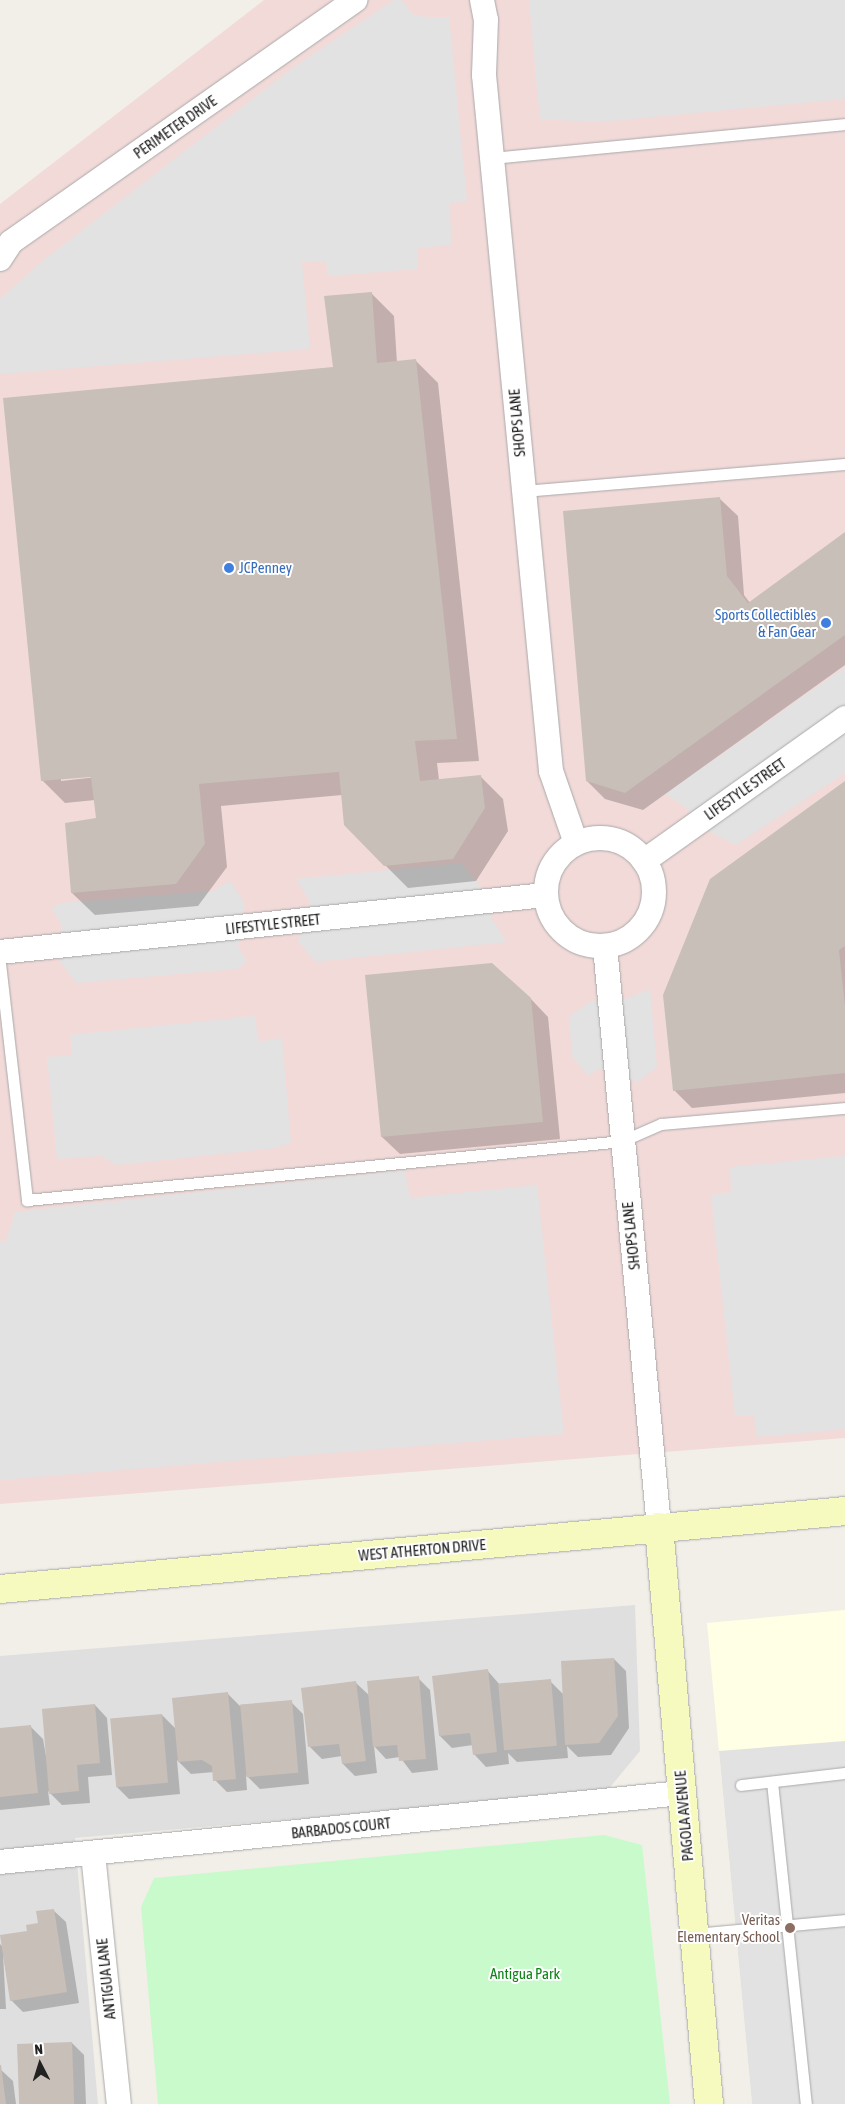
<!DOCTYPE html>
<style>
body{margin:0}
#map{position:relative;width:845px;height:2104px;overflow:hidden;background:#f2efe9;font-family:"Asap Condensed",sans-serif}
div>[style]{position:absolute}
.residential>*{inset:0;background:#e0dfdf}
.commercial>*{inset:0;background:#f2dad9}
.education>*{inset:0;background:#ffffe5}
.park>*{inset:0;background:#c8facc}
.parking>*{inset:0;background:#e2e2e2}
.shadow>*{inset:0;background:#0003}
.building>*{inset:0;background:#c7bfb8;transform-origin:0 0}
.roads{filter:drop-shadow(0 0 1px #a9a9a9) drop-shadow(0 0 1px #a9a9a9)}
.lane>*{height:11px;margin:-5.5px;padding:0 5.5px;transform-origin:5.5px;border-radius:5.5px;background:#fff}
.street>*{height:24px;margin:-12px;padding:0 12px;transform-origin:12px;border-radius:12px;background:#fff}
.street>.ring{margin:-12px;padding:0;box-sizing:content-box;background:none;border:24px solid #fff;border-radius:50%}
.secondary>*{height:28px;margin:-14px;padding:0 14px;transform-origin:14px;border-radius:14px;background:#f7fabf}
.dots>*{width:14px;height:14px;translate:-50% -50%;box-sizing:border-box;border:2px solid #fff;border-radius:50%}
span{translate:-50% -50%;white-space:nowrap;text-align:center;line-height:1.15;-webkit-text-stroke:4px #fff;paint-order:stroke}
.street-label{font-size:15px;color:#222}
.shop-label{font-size:15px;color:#366cbe}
.left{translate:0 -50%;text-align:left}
.right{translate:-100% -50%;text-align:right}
.education-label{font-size:15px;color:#785e54}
.park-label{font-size:15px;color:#0c8416}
.north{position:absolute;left:15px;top:2039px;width:50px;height:50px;-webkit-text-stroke:4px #fff;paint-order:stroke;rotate:355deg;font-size:14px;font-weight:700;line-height:20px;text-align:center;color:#222}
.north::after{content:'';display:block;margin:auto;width:18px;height:22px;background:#222;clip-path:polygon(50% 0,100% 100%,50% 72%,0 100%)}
</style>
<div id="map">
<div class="residential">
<div style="clip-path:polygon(635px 1605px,640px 1751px,606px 1792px,75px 1838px,98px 2104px,0 2104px,0 1656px)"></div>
</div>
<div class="commercial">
<div style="clip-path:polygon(264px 0,845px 0,845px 1438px,0 1504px,0 204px)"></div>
</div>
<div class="education">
<div style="clip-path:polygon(845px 1610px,845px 2104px,752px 2104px,707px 1623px)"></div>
</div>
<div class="park">
<div style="clip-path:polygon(604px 1835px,642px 1845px,670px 2104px,158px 2104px,141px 1907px,154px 1878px)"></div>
</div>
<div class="parking">
<div style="clip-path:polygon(394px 0,402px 0,412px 14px,424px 17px,449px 17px,467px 201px,450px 203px,451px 245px,418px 248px,418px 269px,328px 276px,326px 261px,302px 262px,310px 349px,0 374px,0 299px,45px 259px,294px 67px)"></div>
<div style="clip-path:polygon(529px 0,845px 0,845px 99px,598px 122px,540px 119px)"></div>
<div style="clip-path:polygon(845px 667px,845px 773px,736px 845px,712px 833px,684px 806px,665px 794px)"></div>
<div style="clip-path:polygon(461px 863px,480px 886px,493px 921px,507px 942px,315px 962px,298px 941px,310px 902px,296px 879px)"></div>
<div style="clip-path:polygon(230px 881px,244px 902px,238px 947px,247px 962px,237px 969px,76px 983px,60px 961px,61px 924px,52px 908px,61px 903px,212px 891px)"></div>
<div style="clip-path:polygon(650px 989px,657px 1067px,638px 1082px,598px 1069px,588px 1076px,572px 1056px,569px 1016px,592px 1001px,626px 999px)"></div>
<div style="clip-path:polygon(255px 1016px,258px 1042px,282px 1038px,291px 1143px,276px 1148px,117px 1165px,101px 1156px,57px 1159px,47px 1057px,72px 1055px,70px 1035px)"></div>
<div style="clip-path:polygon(845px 1156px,845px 1429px,757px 1437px,754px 1415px,735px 1415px,711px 1195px,731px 1192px,730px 1167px)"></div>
<div style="clip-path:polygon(405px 1170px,410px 1198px,537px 1185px,564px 1434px,0 1480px,0 1242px,6px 1241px,15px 1212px)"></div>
<div style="clip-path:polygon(845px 1741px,845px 2104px,752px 2104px,719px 1751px)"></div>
</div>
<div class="shadow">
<div style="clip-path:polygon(evenodd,371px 293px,394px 316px,397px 363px,416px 361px,438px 383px,479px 761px,437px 763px,439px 780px,481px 777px,503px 799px,508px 831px,476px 881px,408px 888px,345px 825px,342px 795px,221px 806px,227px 867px,198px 906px,95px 915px,72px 893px,97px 819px,95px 800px,65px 803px,42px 780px,334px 368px,371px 293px,97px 775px,97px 777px,61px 781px,61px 778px,97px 775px)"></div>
<div style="clip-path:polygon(720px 499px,738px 516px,744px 595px,750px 603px,845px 534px,845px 665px,643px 810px,605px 799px,587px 781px)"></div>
<div style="clip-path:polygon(845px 782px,845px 1093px,692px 1108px,674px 1090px)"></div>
<div style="clip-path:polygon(530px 998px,548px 1017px,560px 1139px,400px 1154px,382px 1137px)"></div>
<div style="clip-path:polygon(614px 1659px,626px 1671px,629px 1728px,611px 1755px,578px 1757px,567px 1746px,568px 1758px,517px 1762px,508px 1753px,509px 1764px,486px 1767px,474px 1754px,473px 1745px,452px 1748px,440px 1736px,487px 1670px,500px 1685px,550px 1681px,563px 1694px)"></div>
<div style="clip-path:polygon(418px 1678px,430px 1690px,438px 1770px,412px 1773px,400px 1757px,386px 1759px,374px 1746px,377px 1773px,355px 1776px,343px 1764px,342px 1756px,322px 1759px,310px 1747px,356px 1683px,370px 1696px)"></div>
<div style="clip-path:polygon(227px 1693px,240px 1706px,291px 1702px,303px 1714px,309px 1784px,260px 1789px,246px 1775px,247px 1790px,227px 1792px,215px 1780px,214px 1772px,191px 1774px,177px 1760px,180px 1794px,129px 1799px,117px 1787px,162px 1715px,176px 1729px)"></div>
<div style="clip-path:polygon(95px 1705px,107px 1718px,112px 1775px,88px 1777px,90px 1803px,62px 1805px,48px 1791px,50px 1805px,0 1810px,0 1730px,31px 1727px,43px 1739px,48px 1767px)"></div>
<div style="clip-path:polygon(53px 1910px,66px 1922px,79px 2003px,23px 2012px,11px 2000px,3px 1954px,6px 2009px,0 2009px,0 1944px,2px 1946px,28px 1932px)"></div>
<div style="clip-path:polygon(72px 2043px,84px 2055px,86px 2104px,20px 2104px)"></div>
<div style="clip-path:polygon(0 2069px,13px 2081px,16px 2104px,0 2104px)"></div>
</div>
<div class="building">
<div style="clip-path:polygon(372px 292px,377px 363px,416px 359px,457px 739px,415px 741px,420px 781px,481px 775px,485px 808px,453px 859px,384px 866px,344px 825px,339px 772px,199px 784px,205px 844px,176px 884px,71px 893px,65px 823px,96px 818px,91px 777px,41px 781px,3px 398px,333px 367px,324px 296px)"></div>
<div style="clip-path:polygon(720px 497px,727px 576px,748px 603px,845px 532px,845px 635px,625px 793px,586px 781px,563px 511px)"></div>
<div style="clip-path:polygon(845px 781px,845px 946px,839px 950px,845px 1006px,845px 1073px,673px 1091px,663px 995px,710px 879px)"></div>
<div style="clip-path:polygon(492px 963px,531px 998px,543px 1122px,381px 1137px,365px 975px)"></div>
<div style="clip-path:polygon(614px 1658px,618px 1716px,599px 1743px,565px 1745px,561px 1661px)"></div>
<div style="clip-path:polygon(488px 1669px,497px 1752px,473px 1755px,470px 1733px,439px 1736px,432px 1676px)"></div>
<div style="clip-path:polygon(419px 1676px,426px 1759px,399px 1761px,397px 1745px,373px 1747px,367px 1681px)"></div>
<div style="left:551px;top:1679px;width:67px;height:53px;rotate:85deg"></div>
<div style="clip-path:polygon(356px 1681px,366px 1761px,342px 1764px,339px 1744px,308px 1747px,301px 1688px)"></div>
<div style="clip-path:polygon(228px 1692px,236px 1779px,213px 1781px,212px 1766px,202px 1760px,178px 1762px,172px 1698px)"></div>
<div style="left:292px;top:1700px;width:73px;height:52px;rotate:85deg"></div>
<div style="clip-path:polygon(95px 1704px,100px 1763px,77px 1765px,79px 1791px,49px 1794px,42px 1709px)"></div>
<div style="left:162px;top:1714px;width:69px;height:52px;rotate:85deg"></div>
<div style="clip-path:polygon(31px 1725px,38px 1793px,0 1797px,0 1728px)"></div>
<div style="clip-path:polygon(54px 1909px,67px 1992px,10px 2001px,0 1935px,27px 1931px,26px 1925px,38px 1923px,36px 1911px)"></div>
<div style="left:72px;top:2042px;width:62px;height:55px;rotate:88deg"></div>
<div style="clip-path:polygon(0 2065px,1px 2065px,6px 2104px,0 2104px)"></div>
</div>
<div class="roads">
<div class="lane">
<div style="left:492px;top:158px;width:355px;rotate:-5.5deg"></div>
<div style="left:523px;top:491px;width:323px;rotate:-4.8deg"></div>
<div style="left:0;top:963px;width:239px;rotate:83.5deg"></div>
<div style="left:27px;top:1200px;width:598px;rotate:-5.66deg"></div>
<div style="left:622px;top:1141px;width:43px;rotate:-23.6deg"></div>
<div style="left:661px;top:1124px;width:185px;rotate:-5deg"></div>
<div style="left:772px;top:1782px;width:324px;rotate:84deg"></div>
<div style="left:741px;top:1785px;width:105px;rotate:-6.6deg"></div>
<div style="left:695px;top:1934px;width:151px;rotate:-5.3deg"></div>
</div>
<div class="street">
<div style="left:482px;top:0;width:20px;rotate:79deg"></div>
<div style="left:486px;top:20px;width:55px;rotate:92.1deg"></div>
<div style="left:484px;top:75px;width:699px;rotate:84.5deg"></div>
<div style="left:551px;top:771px;width:76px;rotate:70.9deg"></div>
<div style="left:0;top:259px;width:20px;rotate:-57deg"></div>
<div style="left:11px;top:242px;width:421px;rotate:-35.1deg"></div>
<div class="ring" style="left:546px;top:838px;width:84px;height:84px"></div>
<div style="left:644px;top:861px;width:247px;rotate:-35.4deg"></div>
<div style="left:605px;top:946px;width:584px;rotate:84.69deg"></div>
<div style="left:0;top:952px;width:548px;rotate:-5.97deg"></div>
<div style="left:93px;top:1854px;width:251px;rotate:84.1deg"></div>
<div style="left:0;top:1862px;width:685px;rotate:-5.78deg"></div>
</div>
<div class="secondary">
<div style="left:659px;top:1527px;width:579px;rotate:85.05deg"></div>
<div style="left:0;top:1589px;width:849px;rotate:-5.27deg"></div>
</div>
</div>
<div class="dots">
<div style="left:229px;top:568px;background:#3f7fe0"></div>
<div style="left:826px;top:623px;background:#3f7fe0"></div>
<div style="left:790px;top:1928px;background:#8d6e63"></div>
</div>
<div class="street-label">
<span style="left:175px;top:127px;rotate:-35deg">PERIMETER DRIVE</span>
<span style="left:517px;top:423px;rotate:-95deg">SHOPS LANE</span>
<span style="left:745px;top:789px;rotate:-35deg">LIFESTYLE STREET</span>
<span style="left:273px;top:924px;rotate:-6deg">LIFESTYLE STREET</span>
<span style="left:631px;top:1236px;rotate:-96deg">SHOPS LANE</span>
<span style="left:422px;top:1550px;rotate:-5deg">WEST ATHERTON DRIVE</span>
<span style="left:684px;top:1816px;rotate:-95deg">PAGOLA AVENUE</span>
<span style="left:341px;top:1828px;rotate:-6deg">BARBADOS COURT</span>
<span style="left:106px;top:1979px;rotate:-96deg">ANTIGUA LANE</span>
</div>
<div class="shop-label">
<span class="left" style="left:239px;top:568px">JCPenney</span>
<span class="right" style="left:816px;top:623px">Sports Collectibles<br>&amp; Fan Gear</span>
</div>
<div class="education-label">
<span class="right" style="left:780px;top:1928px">Veritas<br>Elementary School</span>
</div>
<div class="park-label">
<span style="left:525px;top:1974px">Antigua Park</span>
</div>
<div class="north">N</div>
</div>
